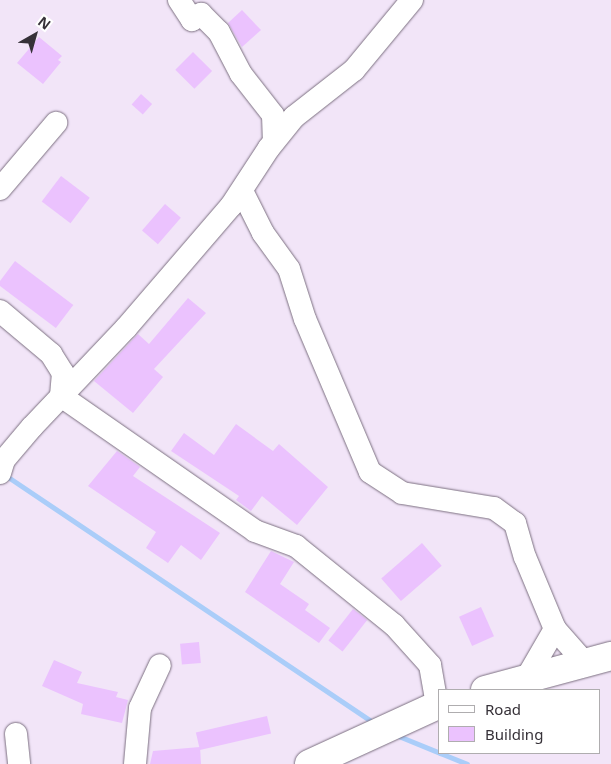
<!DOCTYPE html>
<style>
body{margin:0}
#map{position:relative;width:611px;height:764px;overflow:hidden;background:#f2e5f8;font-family:"Noto Sans",sans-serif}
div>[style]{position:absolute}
.stream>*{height:5px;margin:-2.5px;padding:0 2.5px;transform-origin:2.5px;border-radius:2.5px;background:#aacdf9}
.building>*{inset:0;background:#ebc2fe;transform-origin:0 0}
.roads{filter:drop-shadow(0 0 1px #7c7081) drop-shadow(0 0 1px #7c7081)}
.minor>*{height:22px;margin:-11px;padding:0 11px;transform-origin:11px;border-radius:11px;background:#fff}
.major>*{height:28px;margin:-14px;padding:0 14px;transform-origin:14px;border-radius:14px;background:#fff}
span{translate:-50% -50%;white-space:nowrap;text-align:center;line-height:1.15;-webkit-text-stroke:4px #fff;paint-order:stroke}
.legend{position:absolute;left:438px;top:689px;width:162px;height:65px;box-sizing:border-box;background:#fff;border:1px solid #afadaf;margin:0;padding:6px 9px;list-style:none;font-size:15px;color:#363138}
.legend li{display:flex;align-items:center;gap:10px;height:25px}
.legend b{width:25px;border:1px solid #afadaf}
.north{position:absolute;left:10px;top:10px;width:50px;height:50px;-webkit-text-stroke:4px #fff;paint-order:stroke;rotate:38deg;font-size:14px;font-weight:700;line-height:20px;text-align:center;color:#363138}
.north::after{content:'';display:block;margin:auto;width:18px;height:22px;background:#363138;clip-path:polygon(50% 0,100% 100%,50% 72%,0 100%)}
</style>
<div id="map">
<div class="stream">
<div style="left:5px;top:475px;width:447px;rotate:33.9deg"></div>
<div style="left:396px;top:735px;width:48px;rotate:22.2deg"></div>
<div style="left:440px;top:753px;width:29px;rotate:22deg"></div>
</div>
<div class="building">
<div style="clip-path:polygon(242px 10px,261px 30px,242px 47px,228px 23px)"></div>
<div style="clip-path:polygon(39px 37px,62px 56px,58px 60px,61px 62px,43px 84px,17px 63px)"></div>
<div style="left:193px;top:52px;width:27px;height:25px;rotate:45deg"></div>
<div style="left:141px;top:94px;width:15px;height:14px;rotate:42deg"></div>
<div style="left:61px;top:176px;width:36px;height:32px;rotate:37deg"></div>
<div style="left:165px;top:204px;width:21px;height:35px;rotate:41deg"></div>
<div style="left:15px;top:261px;width:73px;height:29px;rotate:37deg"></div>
<div style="clip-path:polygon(188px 298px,206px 313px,154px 369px,163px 377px,133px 413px,94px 381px,138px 334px,149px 344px)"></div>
<div style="clip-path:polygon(236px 424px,273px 451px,279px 444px,328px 487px,297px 525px,262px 496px,251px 511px,236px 500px,239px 496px,171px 451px,184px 433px,214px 455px)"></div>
<div style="clip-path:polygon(117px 451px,140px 467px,133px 476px,220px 533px,201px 560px,181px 545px,168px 563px,146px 548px,156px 532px,88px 486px)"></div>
<div style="left:422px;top:543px;width:30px;height:54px;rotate:49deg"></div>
<div style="clip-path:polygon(271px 551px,294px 562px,280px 584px,309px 604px,305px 610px,330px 628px,319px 643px,245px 592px)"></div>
<div style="left:481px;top:607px;width:32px;height:24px;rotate:66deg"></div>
<div style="left:353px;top:609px;width:18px;height:40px;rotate:38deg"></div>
<div style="left:199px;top:642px;width:21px;height:19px;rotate:85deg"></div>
<div style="clip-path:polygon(54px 660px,82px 672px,77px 683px,118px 692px,116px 697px,128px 700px,122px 723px,81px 714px,83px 704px,42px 686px)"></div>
<div style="left:267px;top:716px;width:18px;height:73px;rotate:77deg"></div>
<div style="clip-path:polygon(200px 747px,201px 764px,150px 764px,153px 751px)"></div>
</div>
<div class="roads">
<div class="minor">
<div style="left:179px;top:0;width:24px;rotate:57deg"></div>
<div style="left:192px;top:20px;width:11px;rotate:-34deg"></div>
<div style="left:201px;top:14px;width:25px;rotate:45deg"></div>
<div style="left:219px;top:32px;width:47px;rotate:62.4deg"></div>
<div style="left:241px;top:74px;width:52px;rotate:52deg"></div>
<div style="left:273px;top:115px;width:26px;rotate:88deg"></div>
<div style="left:0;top:189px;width:87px;rotate:-49.7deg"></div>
<div style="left:242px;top:191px;width:47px;rotate:63.4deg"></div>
<div style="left:263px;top:233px;width:44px;rotate:54.2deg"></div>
<div style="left:289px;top:269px;width:52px;rotate:72.3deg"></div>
<div style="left:305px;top:319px;width:166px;rotate:67deg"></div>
<div style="left:370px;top:472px;width:38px;rotate:33deg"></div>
<div style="left:402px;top:493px;width:93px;rotate:9.3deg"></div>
<div style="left:494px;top:508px;width:26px;rotate:36deg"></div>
<div style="left:515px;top:523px;width:35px;rotate:74deg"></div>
<div style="left:525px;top:557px;width:78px;rotate:67.4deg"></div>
<div style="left:555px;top:629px;width:45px;rotate:48.6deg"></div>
<div style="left:0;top:311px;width:67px;rotate:40.1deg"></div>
<div style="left:51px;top:354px;width:22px;rotate:58deg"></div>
<div style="left:63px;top:373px;width:23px;rotate:95deg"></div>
<div style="left:61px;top:396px;width:236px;rotate:34.8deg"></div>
<div style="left:255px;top:531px;width:44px;rotate:20.1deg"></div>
<div style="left:296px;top:546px;width:126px;rotate:38.9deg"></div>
<div style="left:394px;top:625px;width:54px;rotate:48deg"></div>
<div style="left:430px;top:665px;width:40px;rotate:80deg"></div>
<div style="left:0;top:473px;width:14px;rotate:-73deg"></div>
<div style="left:4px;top:460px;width:43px;rotate:-49.7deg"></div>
<div style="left:32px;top:427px;width:137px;rotate:-46.5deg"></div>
<div style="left:126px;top:328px;width:161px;rotate:-49.3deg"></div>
<div style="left:231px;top:206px;width:69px;rotate:-56.8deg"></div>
<div style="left:269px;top:148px;width:40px;rotate:-51deg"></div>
<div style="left:294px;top:117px;width:76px;rotate:-38.1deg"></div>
<div style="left:354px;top:70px;width:91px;rotate:-50.4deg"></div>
<div style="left:526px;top:679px;width:58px;rotate:-59.9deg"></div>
<div style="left:16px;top:734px;width:30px;rotate:84deg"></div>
<div style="left:135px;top:764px;width:56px;rotate:-84.9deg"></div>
<div style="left:140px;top:708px;width:47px;rotate:-65.1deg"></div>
</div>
<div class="major">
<div style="left:485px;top:690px;width:131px;rotate:-15.1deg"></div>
<div style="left:309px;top:764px;width:144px;rotate:-24.6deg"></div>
</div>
</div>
<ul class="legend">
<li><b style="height:6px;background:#fff"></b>Road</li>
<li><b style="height:14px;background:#ebc2fe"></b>Building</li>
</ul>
<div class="north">N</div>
</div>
